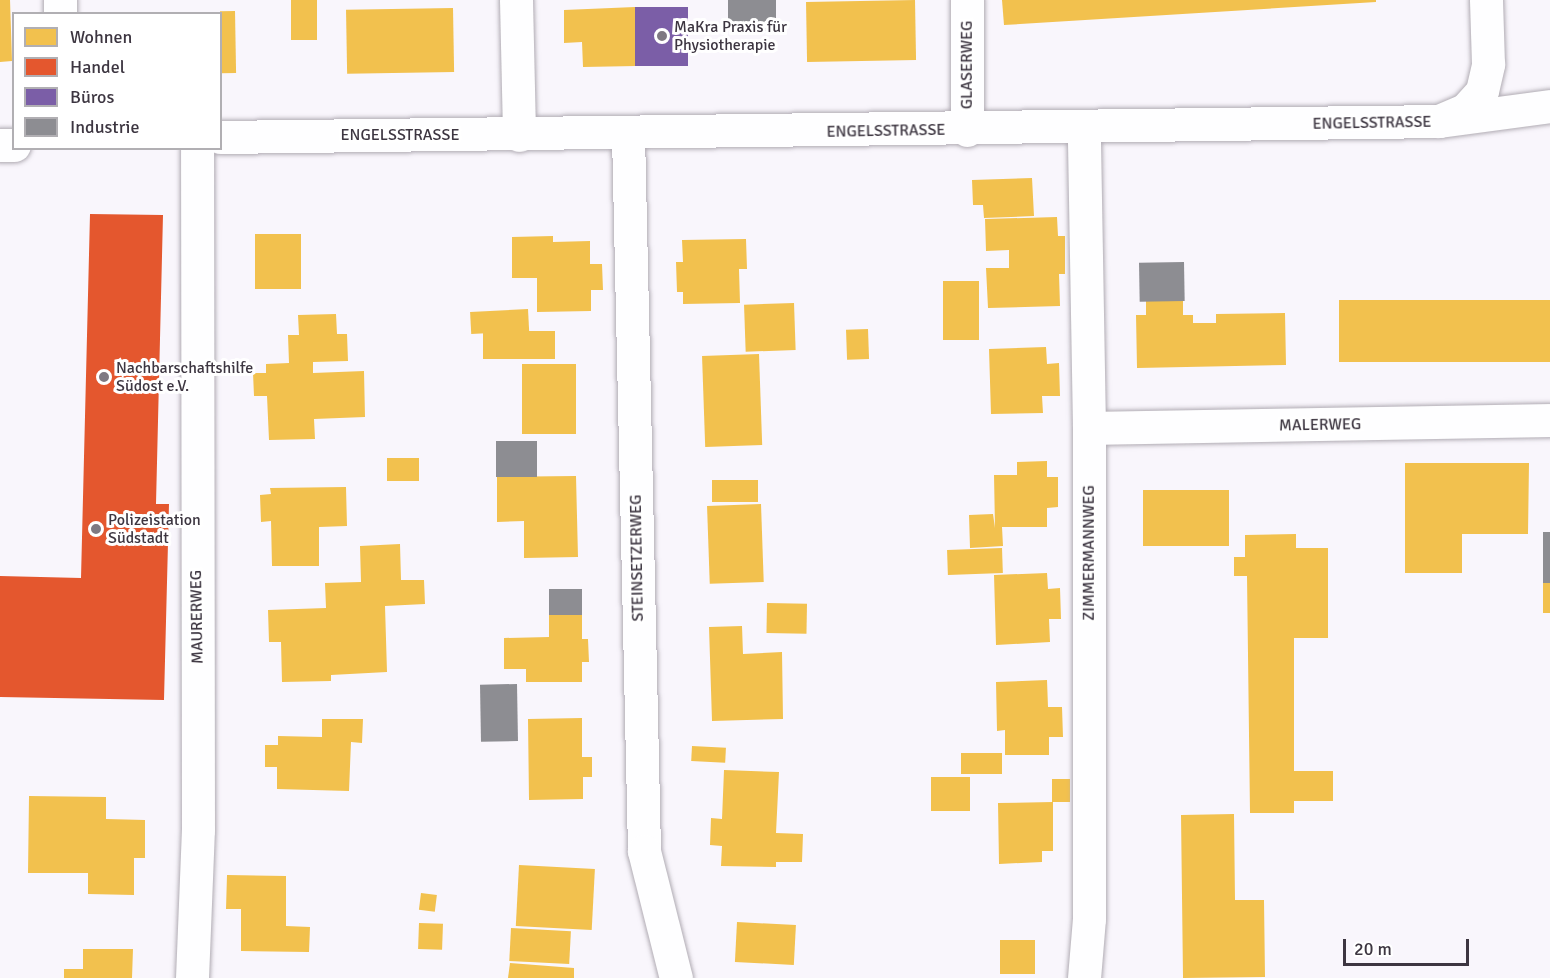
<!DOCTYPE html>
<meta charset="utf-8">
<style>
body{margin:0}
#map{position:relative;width:1550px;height:978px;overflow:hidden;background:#f9f6fc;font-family:Signika,sans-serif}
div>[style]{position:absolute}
.homes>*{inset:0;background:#f2c14e;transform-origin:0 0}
.shops>*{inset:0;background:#e4572e}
.offices>*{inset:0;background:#7b5ea7;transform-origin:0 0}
.industry>*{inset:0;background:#8d8d92;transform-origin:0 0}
.roads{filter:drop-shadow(0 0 2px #b1acb4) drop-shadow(0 0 2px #b1acb4)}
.minor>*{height:33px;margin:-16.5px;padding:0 16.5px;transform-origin:16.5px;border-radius:16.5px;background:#fefeff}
.tertiary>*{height:33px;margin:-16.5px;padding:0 16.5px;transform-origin:16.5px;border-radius:16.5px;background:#fefeff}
.dots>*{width:16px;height:16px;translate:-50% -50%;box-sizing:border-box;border:3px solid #fff;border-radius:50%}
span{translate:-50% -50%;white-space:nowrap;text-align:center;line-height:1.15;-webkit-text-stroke:6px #fff;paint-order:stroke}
.poi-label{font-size:16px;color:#3d3641}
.left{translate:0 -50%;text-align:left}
.street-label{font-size:16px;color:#3d3641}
.legend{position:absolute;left:12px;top:12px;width:210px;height:138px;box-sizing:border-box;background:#fff;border:2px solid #b1afb3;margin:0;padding:8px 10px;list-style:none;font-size:18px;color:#3d3641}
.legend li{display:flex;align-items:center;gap:12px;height:30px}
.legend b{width:30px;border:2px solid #b1afb3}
.scale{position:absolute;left:1343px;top:939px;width:126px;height:27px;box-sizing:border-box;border:3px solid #3d3641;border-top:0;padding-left:8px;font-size:18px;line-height:21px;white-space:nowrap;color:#3d3641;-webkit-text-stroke:4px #fff;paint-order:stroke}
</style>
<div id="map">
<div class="homes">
<div style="clip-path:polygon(0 0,10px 0,12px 61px,0 62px)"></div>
<div style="left:291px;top:0;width:26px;height:40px"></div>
<div style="left:915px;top:0;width:60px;height:109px;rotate:89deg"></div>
<div style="clip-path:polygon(1002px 0,1376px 0,1376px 2px,1004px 25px)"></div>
<div style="clip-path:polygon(635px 7px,636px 66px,583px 67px,582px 42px,564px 43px,564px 10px)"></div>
<div style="left:453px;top:8px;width:64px;height:107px;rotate:89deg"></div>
<div style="left:235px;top:11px;width:62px;height:15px;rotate:89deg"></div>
<div style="clip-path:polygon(1032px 178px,1034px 216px,984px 218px,983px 205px,973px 205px,972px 180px)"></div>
<div style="clip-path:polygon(1057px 217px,1058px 236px,1065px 236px,1065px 274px,1059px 274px,1060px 306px,988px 308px,986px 268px,1009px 268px,1009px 250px,986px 251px,985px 219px)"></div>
<div style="left:301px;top:234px;width:55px;height:46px;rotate:90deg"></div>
<div style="clip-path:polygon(553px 236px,553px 242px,590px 241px,590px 264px,602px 264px,603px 290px,591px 290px,591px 311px,537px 312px,537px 278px,512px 278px,512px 237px)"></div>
<div style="clip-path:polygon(746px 239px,747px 269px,739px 269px,740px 303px,683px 304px,683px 292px,677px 292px,676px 262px,683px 262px,682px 240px)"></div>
<div style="left:943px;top:281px;width:36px;height:59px"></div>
<div style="left:1550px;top:300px;width:62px;height:211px;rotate:90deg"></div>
<div style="clip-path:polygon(1146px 301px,1183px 301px,1183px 315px,1193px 315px,1193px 323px,1216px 323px,1216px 314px,1285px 313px,1286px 365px,1137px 368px,1136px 315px,1146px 315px)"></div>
<div style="left:794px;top:303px;width:47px;height:50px;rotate:88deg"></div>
<div style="left:528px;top:309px;width:22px;height:58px;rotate:87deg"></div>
<div style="clip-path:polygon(336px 314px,337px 334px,347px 334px,348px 361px,313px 362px,313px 373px,364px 371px,365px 417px,314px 419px,315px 439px,269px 440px,267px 396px,254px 396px,253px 373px,266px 373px,266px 364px,289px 363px,288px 335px,299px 335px,298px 315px)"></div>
<div style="left:868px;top:329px;width:30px;height:22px;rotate:88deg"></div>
<div style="left:555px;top:331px;width:28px;height:72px;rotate:90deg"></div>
<div style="clip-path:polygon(1046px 347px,1047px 364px,1059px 363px,1060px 396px,1042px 396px,1043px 413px,991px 414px,989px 349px)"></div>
<div style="left:759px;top:354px;width:91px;height:57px;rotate:88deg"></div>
<div style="left:522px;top:364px;width:54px;height:70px"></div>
<div style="left:419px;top:458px;width:23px;height:32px;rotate:90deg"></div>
<div style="clip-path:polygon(1047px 461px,1047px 477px,1058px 477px,1058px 507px,1047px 508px,1047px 527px,1002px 527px,1003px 546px,970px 548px,969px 515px,993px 514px,995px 528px,994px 475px,1017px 475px,1017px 462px)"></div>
<div style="clip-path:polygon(1405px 463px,1529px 463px,1528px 534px,1462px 534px,1462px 573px,1405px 573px)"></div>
<div style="clip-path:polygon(576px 476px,578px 557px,524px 558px,524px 521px,497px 522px,497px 477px)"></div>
<div style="left:758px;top:480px;width:22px;height:46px;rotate:90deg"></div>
<div style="clip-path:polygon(346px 487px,347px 526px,319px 527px,319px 566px,272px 566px,271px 521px,261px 522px,260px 495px,271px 494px,270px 488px)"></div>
<div style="left:1143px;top:490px;width:86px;height:56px"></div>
<div style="left:761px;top:504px;width:78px;height:54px;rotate:88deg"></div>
<div style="clip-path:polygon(1296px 534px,1296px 548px,1328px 548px,1328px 638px,1294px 638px,1294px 771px,1333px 771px,1333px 801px,1294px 801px,1294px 813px,1250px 813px,1247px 576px,1234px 576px,1234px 557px,1245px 557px,1245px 535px)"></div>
<div style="clip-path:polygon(400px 544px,401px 580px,424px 580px,425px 604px,385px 606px,387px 672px,331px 675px,331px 681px,282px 682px,281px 642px,269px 642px,268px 610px,326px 608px,325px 583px,361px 582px,360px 546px)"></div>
<div style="left:1002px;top:548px;width:25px;height:55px;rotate:88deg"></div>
<div style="clip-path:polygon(1047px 573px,1048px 589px,1060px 588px,1061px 619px,1049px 619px,1050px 642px,996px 645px,994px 575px)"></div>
<div style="left:1543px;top:583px;width:7px;height:30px"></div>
<div style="left:767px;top:603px;width:40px;height:30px;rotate:1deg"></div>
<div style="clip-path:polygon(582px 614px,582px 639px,588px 639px,589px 662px,582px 662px,582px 682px,526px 682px,526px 669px,504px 669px,504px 638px,549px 637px,549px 615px)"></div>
<div style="clip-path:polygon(742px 626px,743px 654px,782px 652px,783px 719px,712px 721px,709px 627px)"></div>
<div style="clip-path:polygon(1047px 680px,1048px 707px,1062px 707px,1063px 737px,1049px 737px,1049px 755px,1005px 755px,1005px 730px,997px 731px,996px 682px)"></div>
<div style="clip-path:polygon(582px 718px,582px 757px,592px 757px,592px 777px,583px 777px,583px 799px,529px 800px,528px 719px)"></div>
<div style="clip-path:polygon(322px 719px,363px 719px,362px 743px,351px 742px,349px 791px,277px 789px,277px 767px,265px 767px,265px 745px,278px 745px,278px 736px,322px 737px)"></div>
<div style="left:692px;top:746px;width:34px;height:15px;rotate:3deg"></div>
<div style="left:1002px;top:753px;width:21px;height:41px;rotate:90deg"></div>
<div style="clip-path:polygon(724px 770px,779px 772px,776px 833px,803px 834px,802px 862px,776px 862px,776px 867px,721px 866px,722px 846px,710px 845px,711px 818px,722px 819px)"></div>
<div style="left:970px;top:777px;width:34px;height:39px;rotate:90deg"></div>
<div style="left:1070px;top:779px;width:23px;height:18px;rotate:90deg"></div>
<div style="clip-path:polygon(29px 796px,106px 797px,106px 819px,145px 820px,145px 858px,134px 858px,134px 895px,88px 894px,88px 873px,28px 873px)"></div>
<div style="clip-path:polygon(1053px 802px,1053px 851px,1042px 851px,1042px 862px,999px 864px,998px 803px)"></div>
<div style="clip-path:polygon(1234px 814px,1235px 900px,1264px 900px,1265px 977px,1183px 978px,1181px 815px)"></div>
<div style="left:519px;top:865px;width:76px;height:61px;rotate:3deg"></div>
<div style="clip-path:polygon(227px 875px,286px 876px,286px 926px,310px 927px,309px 952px,241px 951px,241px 909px,226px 909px)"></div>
<div style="left:421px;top:893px;width:16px;height:17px;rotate:7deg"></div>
<div style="left:737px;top:922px;width:59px;height:40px;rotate:3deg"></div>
<div style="left:419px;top:923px;width:24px;height:26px;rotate:2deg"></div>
<div style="left:511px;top:928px;width:60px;height:33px;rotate:3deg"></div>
<div style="left:1000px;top:940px;width:35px;height:34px"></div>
<div style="clip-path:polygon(83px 949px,133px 949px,132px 978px,64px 978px,64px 969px,83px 969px)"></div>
<div style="clip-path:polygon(510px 963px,574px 968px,574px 978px,508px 978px)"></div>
</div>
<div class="shops">
<div style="clip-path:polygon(90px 214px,163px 215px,156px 504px,169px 504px,164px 700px,0 697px,0 576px,81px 578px)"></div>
</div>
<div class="offices">
<div style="left:635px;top:7px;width:53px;height:59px"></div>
</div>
<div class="industry">
<div style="left:728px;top:0;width:48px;height:31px"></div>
<div style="left:1184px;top:262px;width:39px;height:45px;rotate:89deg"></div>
<div style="left:496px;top:441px;width:41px;height:36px"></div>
<div style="left:1543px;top:532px;width:7px;height:51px"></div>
<div style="left:549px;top:589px;width:33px;height:26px"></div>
<div style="left:517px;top:684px;width:57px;height:37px;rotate:89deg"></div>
</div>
<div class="roads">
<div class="minor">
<div style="left:60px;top:0;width:14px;rotate:90deg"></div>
<div style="left:516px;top:0;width:135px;rotate:88.7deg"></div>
<div style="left:967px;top:0;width:130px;rotate:90deg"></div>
<div style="left:1439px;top:121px;width:28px;rotate:-23deg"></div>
<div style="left:1465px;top:110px;width:25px;rotate:-48deg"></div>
<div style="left:1482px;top:91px;width:28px;rotate:-77deg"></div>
<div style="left:1488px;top:64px;width:64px;rotate:-91.8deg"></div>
<div style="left:628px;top:134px;width:717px;rotate:88.72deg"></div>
<div style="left:644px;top:851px;width:131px;rotate:75.9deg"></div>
<div style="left:1089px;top:428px;width:461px;rotate:-1deg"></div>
<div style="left:192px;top:978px;width:148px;rotate:-87.7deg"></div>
<div style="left:198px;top:830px;width:682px;rotate:-90.08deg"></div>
<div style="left:1084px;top:978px;width:59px;rotate:-85.2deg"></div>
<div style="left:1089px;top:919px;width:491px;rotate:-90deg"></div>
<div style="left:1089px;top:428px;width:300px;rotate:-91deg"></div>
</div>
<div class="tertiary">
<div style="left:220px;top:137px;width:1219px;rotate:-0.75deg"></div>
<div style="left:1439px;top:121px;width:112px;rotate:-7.7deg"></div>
<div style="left:0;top:145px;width:14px"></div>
</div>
</div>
<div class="dots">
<div style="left:662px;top:36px;background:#7f7982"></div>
<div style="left:104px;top:377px;background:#7f7982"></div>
<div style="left:96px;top:529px;background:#7f7982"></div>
</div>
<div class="poi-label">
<span class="left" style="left:674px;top:36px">MaKra Praxis für<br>Physiotherapie</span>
<span class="left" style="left:116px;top:377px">Nachbarschaftshilfe<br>Südost e.V.</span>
<span class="left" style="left:108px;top:529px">Polizeistation<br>Südstadt</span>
</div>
<div class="street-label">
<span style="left:967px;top:65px;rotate:-90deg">GLASERWEG</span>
<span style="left:1372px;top:123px;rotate:-1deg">ENGELSSTRASSE</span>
<span style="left:886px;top:131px;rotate:-1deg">ENGELSSTRASSE</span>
<span style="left:400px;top:135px">ENGELSSTRASSE</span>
<span style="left:1320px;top:425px;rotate:-1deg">MALERWEG</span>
<span style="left:1089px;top:553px;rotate:-90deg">ZIMMERMANNWEG</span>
<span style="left:637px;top:558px;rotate:-91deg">STEINSETZERWEG</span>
<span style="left:197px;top:617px;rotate:-91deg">MAURERWEG</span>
</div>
<ul class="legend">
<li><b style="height:16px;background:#f2c14e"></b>Wohnen</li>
<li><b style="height:16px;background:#e4572e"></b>Handel</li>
<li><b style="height:16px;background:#7b5ea7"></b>Büros</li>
<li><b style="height:16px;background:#8d8d92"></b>Industrie</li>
</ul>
<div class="scale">20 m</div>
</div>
